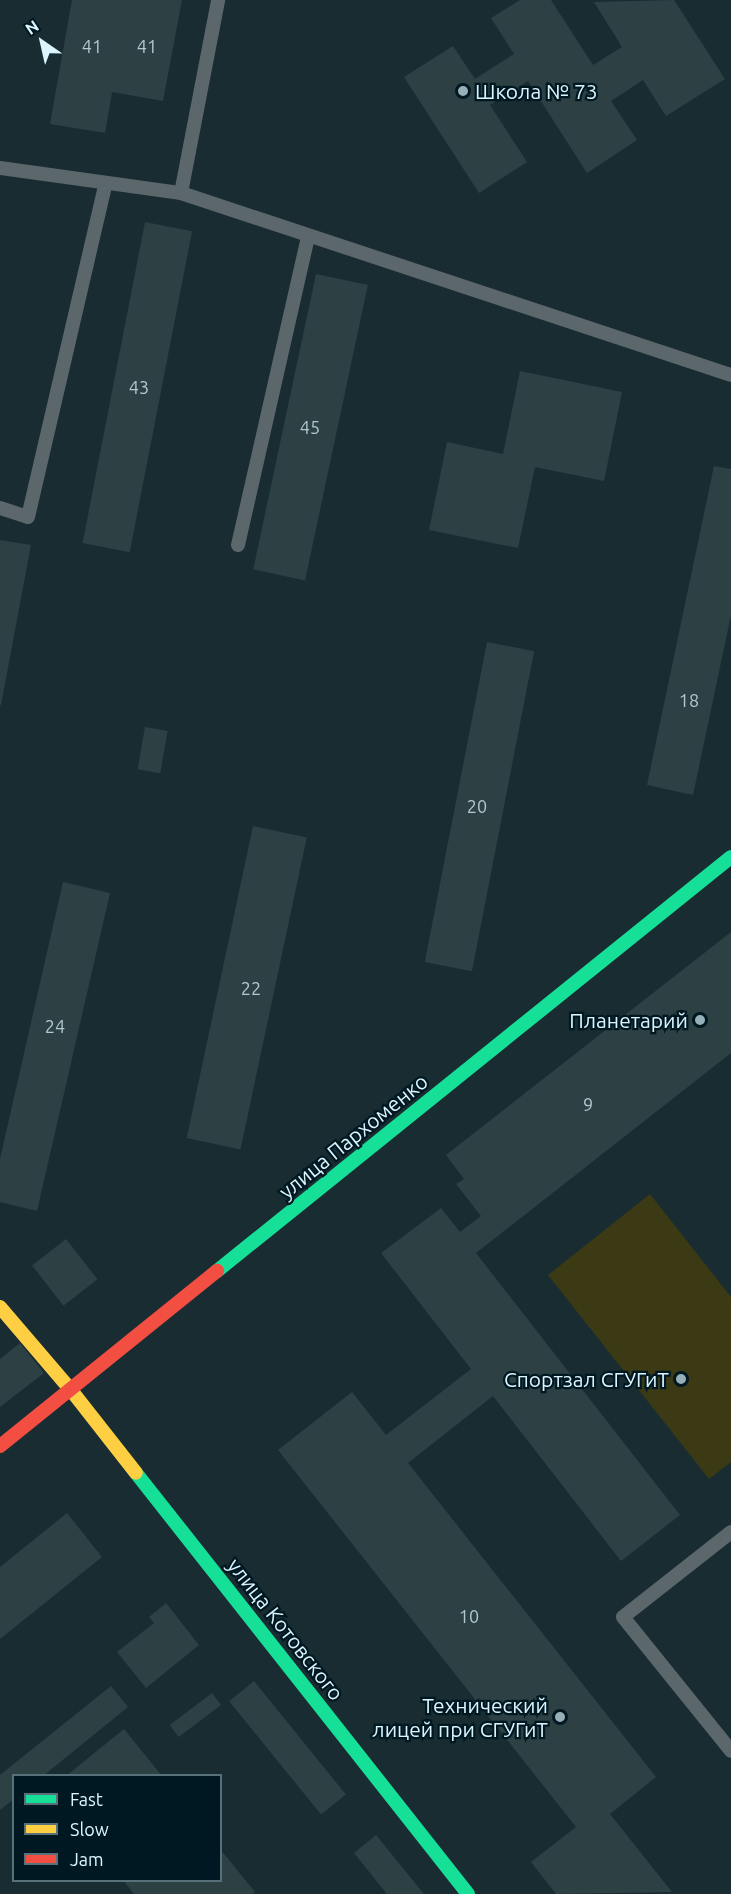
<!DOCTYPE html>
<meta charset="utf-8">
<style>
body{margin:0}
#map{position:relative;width:731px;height:1894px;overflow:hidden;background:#182c32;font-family:Ubuntu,sans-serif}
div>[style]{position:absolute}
.green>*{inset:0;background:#3b3a15}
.building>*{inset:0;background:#2d4145;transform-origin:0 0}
.lane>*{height:14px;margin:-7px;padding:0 7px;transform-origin:7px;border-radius:7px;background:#5c676b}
.fast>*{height:14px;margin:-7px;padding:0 7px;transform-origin:7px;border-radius:7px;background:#16e098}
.slow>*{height:14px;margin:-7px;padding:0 7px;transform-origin:7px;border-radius:7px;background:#ffcf43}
.jam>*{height:14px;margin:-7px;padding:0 7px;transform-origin:7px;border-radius:7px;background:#f24e42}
.dots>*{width:16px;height:16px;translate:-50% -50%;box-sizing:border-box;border:3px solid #001821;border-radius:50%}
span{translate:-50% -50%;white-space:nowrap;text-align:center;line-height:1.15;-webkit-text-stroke:4.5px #001821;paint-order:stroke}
.number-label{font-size:18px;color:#b0c8d0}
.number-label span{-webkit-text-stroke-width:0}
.poi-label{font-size:21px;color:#dbf5ff}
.left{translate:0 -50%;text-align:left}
.right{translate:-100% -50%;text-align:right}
.street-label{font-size:21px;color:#dbf5ff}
.legend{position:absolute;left:12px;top:1774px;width:210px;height:108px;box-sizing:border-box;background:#001821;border:2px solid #58707a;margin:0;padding:8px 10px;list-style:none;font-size:18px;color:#dbf5ff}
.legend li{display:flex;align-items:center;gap:12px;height:30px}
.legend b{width:30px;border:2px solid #58707a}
.north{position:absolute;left:12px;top:12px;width:60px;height:60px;-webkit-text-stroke:4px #001821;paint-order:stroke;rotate:326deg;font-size:16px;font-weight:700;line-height:24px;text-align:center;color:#dbf5ff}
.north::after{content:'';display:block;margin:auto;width:21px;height:27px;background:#dbf5ff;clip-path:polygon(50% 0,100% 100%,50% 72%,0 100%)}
</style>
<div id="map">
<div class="green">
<div style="clip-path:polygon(650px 1194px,731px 1297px,731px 1462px,709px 1479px,548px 1275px)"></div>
</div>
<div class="building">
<div style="clip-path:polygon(72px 0,182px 0,163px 101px,112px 92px,105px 133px,50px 124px)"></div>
<div style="clip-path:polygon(520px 0,551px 0,593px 65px,622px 47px,594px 2px,674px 0,725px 79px,666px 116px,643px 80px,611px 101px,637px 140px,587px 173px,528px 81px,490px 105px,527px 162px,479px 193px,404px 77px,453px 46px,475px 79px,514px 54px,491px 18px)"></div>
<div style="left:145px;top:222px;width:48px;height:327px;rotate:11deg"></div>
<div style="left:316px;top:274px;width:53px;height:302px;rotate:12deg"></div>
<div style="clip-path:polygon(520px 371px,622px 392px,604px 481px,535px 467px,518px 548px,429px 530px,447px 442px,503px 454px)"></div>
<div style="clip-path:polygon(714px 466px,731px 469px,731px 615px,693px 795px,647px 785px)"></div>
<div style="clip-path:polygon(0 540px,31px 545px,1px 705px,0 705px)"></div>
<div style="left:487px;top:642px;width:48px;height:326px;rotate:11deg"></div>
<div style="left:145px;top:727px;width:23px;height:43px;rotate:10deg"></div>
<div style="left:253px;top:826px;width:55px;height:319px;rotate:12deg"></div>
<div style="clip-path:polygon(63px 882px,110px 893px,37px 1211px,0 1202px,0 1159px)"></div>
<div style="clip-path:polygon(731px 932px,731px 1053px,476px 1253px,680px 1515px,621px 1561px,493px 1396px,408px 1463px,656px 1777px,610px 1814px,672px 1892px,556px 1894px,531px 1862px,576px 1827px,278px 1450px,352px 1392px,386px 1435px,471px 1369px,381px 1253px,441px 1208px,460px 1232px,481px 1216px,456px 1184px,464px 1179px,446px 1155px)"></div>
<div style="left:66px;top:1239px;width:51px;height:43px;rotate:52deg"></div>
<div style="clip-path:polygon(20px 1343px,44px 1373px,0 1407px,0 1359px)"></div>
<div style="clip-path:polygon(67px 1513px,102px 1557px,0 1639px,0 1567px)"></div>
<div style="clip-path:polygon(166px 1603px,199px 1645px,146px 1688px,117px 1652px,154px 1623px,149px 1617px)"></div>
<div style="left:254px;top:1681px;width:146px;height:32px;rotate:51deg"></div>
<div style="clip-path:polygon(111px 1686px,128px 1707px,43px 1776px,14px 1776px,14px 1799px,0 1810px,0 1775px)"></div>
<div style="left:212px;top:1693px;width:15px;height:53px;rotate:53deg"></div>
<div style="clip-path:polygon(124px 1729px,162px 1776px,66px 1776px)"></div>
<div style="clip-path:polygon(376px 1835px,424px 1894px,387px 1894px,354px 1853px)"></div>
<div style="clip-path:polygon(220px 1849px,255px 1892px,252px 1894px,134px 1894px,123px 1880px,220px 1880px)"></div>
</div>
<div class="lane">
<div style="left:0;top:168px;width:183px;rotate:7.9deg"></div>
<div style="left:181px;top:193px;width:579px;rotate:18.31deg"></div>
<div style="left:181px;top:193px;width:197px;rotate:-79.1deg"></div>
<div style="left:0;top:508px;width:29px;rotate:18deg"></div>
<div style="left:28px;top:517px;width:343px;rotate:-76.9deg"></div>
<div style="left:238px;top:545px;width:315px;rotate:-77.2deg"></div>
<div style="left:731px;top:1532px;width:137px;rotate:141.8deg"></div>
<div style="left:623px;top:1617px;width:172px;rotate:51.1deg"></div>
</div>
<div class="fast">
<div style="left:217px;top:1271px;width:660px;rotate:-38.85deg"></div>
<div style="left:136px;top:1473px;width:536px;rotate:51.74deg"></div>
</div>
<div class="slow">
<div style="left:0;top:1307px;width:109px;rotate:49.5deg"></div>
<div style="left:71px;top:1390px;width:105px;rotate:51.9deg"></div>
</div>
<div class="jam">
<div style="left:0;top:1446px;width:279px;rotate:-38.9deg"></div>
</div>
<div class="dots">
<div style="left:463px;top:91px;background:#97afb7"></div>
<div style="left:700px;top:1020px;background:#97afb7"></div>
<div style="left:681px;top:1379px;background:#97afb7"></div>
<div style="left:560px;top:1717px;background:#97afb7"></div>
</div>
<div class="number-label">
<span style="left:92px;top:46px">41</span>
<span style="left:147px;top:46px">41</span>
<span style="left:139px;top:387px">43</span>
<span style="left:310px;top:427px">45</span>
<span style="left:689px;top:700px">18</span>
<span style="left:477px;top:806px">20</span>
<span style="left:251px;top:988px">22</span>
<span style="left:55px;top:1026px">24</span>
<span style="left:588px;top:1104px">9</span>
<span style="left:469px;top:1616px">10</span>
</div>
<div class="poi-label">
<span class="left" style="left:475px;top:91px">Школа № 73</span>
<span class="right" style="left:688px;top:1020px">Планетарий</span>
<span class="right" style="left:669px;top:1379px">Спортзал СГУГиТ</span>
<span class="right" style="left:548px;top:1717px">Технический<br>лицей при СГУГиТ</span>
</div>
<div class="street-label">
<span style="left:353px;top:1136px;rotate:-39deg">улица Пархоменко</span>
<span style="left:286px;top:1629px;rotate:52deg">улица Котовского</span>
</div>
<ul class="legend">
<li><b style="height:8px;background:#16e098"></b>Fast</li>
<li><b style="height:8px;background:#ffcf43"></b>Slow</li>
<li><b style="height:8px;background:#f24e42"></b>Jam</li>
</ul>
<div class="north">N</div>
</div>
